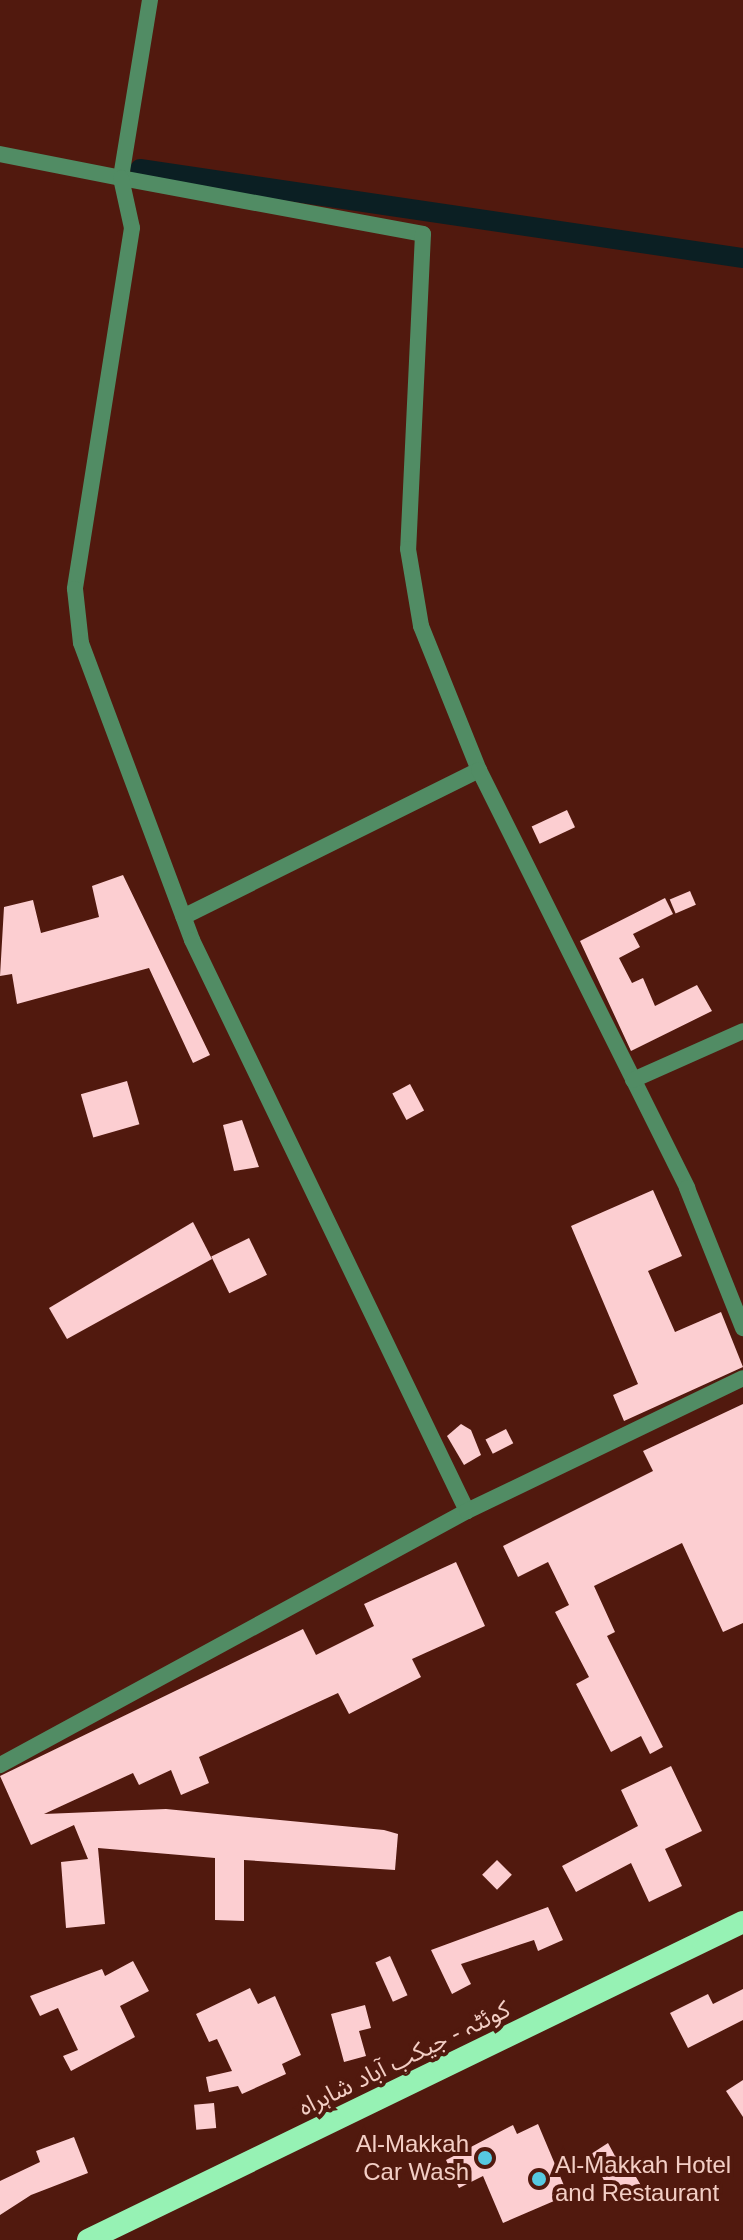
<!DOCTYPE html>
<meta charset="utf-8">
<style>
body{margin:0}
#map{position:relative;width:743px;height:2240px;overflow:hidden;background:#51190e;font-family:Arial,"Noto Sans Arabic",sans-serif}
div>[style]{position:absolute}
.canal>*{height:20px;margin:-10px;padding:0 10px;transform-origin:10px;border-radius:10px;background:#0b1f23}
.building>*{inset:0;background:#fcced1;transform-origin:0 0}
.minor>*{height:16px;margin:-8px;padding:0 8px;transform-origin:8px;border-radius:8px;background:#518c64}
.trunk>*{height:22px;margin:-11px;padding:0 11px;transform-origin:11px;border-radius:11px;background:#96f2b4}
.dots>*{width:22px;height:22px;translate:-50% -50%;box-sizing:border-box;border:4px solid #51190e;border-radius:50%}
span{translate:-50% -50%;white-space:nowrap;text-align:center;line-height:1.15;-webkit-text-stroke:8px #51190e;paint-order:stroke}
.street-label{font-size:24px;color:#f3cec5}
.poi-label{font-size:24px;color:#f3cec5}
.right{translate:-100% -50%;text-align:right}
.left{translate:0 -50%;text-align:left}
</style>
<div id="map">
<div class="canal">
<div style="left:140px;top:169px;width:610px;rotate:8.4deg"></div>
</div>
<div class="building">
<div style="left:567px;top:810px;width:19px;height:39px;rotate:65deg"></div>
<div style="clip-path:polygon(123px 875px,210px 1055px,193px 1063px,149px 968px,17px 1004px,12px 974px,0 976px,4px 907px,33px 900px,41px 933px,99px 917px,92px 886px)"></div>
<div style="left:690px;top:891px;width:15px;height:22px;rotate:67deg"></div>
<div style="clip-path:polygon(665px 898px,673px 914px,633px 934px,640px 947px,619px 958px,632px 983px,643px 978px,655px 1006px,697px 985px,712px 1011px,631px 1051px,580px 941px)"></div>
<div style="left:127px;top:1081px;width:45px;height:48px;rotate:74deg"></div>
<div style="left:410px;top:1084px;width:30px;height:20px;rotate:62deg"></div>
<div style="clip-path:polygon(242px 1120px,259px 1167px,234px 1171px,223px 1125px)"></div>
<div style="clip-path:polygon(653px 1190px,682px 1256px,648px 1271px,675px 1332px,721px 1312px,743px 1367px,624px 1421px,613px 1395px,638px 1384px,571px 1226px)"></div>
<div style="clip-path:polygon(193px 1222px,212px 1259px,67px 1339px,49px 1308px)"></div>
<div style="left:249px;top:1238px;width:41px;height:42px;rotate:64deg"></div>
<div style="clip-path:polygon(743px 1404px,743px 1623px,723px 1632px,682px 1543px,594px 1586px,615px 1632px,607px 1636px,663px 1747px,650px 1754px,641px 1736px,611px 1752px,576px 1684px,589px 1677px,555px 1612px,569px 1605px,548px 1562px,518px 1577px,503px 1546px,653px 1471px,643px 1451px)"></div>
<div style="clip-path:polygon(461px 1424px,471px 1430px,481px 1455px,464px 1465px,447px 1436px)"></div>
<div style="left:506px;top:1429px;width:16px;height:23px;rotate:63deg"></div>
<div style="clip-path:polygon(456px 1562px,485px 1626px,412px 1659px,421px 1677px,349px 1714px,338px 1693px,199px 1757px,209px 1783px,181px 1795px,171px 1770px,139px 1785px,133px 1773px,44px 1814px,166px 1809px,384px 1830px,398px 1834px,395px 1870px,244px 1860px,244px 1921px,215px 1920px,215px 1858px,98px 1848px,105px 1924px,66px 1928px,61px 1862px,88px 1859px,74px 1825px,31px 1845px,0 1776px,303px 1629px,316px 1655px,374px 1626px,364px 1604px)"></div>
<div style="clip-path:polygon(671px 1766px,702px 1831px,665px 1849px,682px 1886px,649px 1902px,631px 1863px,576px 1892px,562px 1866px,638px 1826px,621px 1790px)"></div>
<div style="left:497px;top:1860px;width:21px;height:21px;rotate:45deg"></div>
<div style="clip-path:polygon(548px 1907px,563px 1940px,538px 1951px,534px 1940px,461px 1964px,471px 1984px,452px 1994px,431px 1950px)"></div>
<div style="left:390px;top:1956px;width:43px;height:16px;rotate:66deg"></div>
<div style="clip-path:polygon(133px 1961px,149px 1991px,120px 2006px,135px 2037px,71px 2071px,63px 2056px,78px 2050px,58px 2008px,40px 2016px,30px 1996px,102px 1969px,105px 1976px)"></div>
<div style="clip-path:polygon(250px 1988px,258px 2004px,275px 1996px,301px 2055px,282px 2064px,286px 2074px,242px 2094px,238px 2086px,209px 2092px,206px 2077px,232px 2071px,217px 2039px,209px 2042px,196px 2014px)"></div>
<div style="clip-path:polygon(743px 1989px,743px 2020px,688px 2048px,670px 2013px,708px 1994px,713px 2004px)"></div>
<div style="clip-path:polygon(365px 2005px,371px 2028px,359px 2031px,366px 2056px,344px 2062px,331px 2014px)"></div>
<div style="clip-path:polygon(743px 2080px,743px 2117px,726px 2091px)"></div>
<div style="left:214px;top:2103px;width:25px;height:20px;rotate:85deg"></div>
<div style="clip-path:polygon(538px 2124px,568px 2195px,503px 2223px,483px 2176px,459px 2188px,446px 2160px,513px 2125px,517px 2134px)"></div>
<div style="clip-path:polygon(74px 2137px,88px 2173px,31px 2195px,0 2215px,0 2181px,40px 2162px,36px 2151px)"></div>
<div style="clip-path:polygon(608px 2143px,615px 2156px,621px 2152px,642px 2187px,615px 2203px,591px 2154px)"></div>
</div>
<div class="minor">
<div style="left:150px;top:0;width:180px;rotate:99.3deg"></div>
<div style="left:121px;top:178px;width:307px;rotate:10.5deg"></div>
<div style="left:423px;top:234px;width:315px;rotate:92.7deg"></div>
<div style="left:408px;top:549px;width:78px;rotate:80.4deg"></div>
<div style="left:421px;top:626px;width:155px;rotate:68.1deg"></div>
<div style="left:479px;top:770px;width:330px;rotate:153.6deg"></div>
<div style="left:0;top:154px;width:123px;rotate:11.2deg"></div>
<div style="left:121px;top:178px;width:51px;rotate:77.6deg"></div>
<div style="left:132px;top:228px;width:365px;rotate:99deg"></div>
<div style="left:75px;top:589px;width:54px;rotate:83.7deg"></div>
<div style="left:81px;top:643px;width:317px;rotate:69.5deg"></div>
<div style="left:192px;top:940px;width:634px;rotate:64.28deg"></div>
<div style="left:467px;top:1511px;width:532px;rotate:151.46deg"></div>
<div style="left:479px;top:770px;width:467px;rotate:63.5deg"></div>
<div style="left:687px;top:1188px;width:151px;rotate:68.2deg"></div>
<div style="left:633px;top:1080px;width:120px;rotate:-24deg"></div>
<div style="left:467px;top:1511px;width:306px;rotate:-25.7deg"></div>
</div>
<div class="trunk">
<div style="left:88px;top:2240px;width:728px;rotate:-25.9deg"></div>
</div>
<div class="dots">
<div style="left:485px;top:2158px;background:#56c9e1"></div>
<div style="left:539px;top:2179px;background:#56c9e1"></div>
</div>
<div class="street-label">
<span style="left:404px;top:2058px;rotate:-26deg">کوئٹہ - جیکب آباد شاہراہ</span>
</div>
<div class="poi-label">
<span class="right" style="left:469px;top:2158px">Al-Makkah<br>Car Wash</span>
<span class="left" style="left:555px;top:2179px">Al-Makkah Hotel<br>and Restaurant</span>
</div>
</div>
